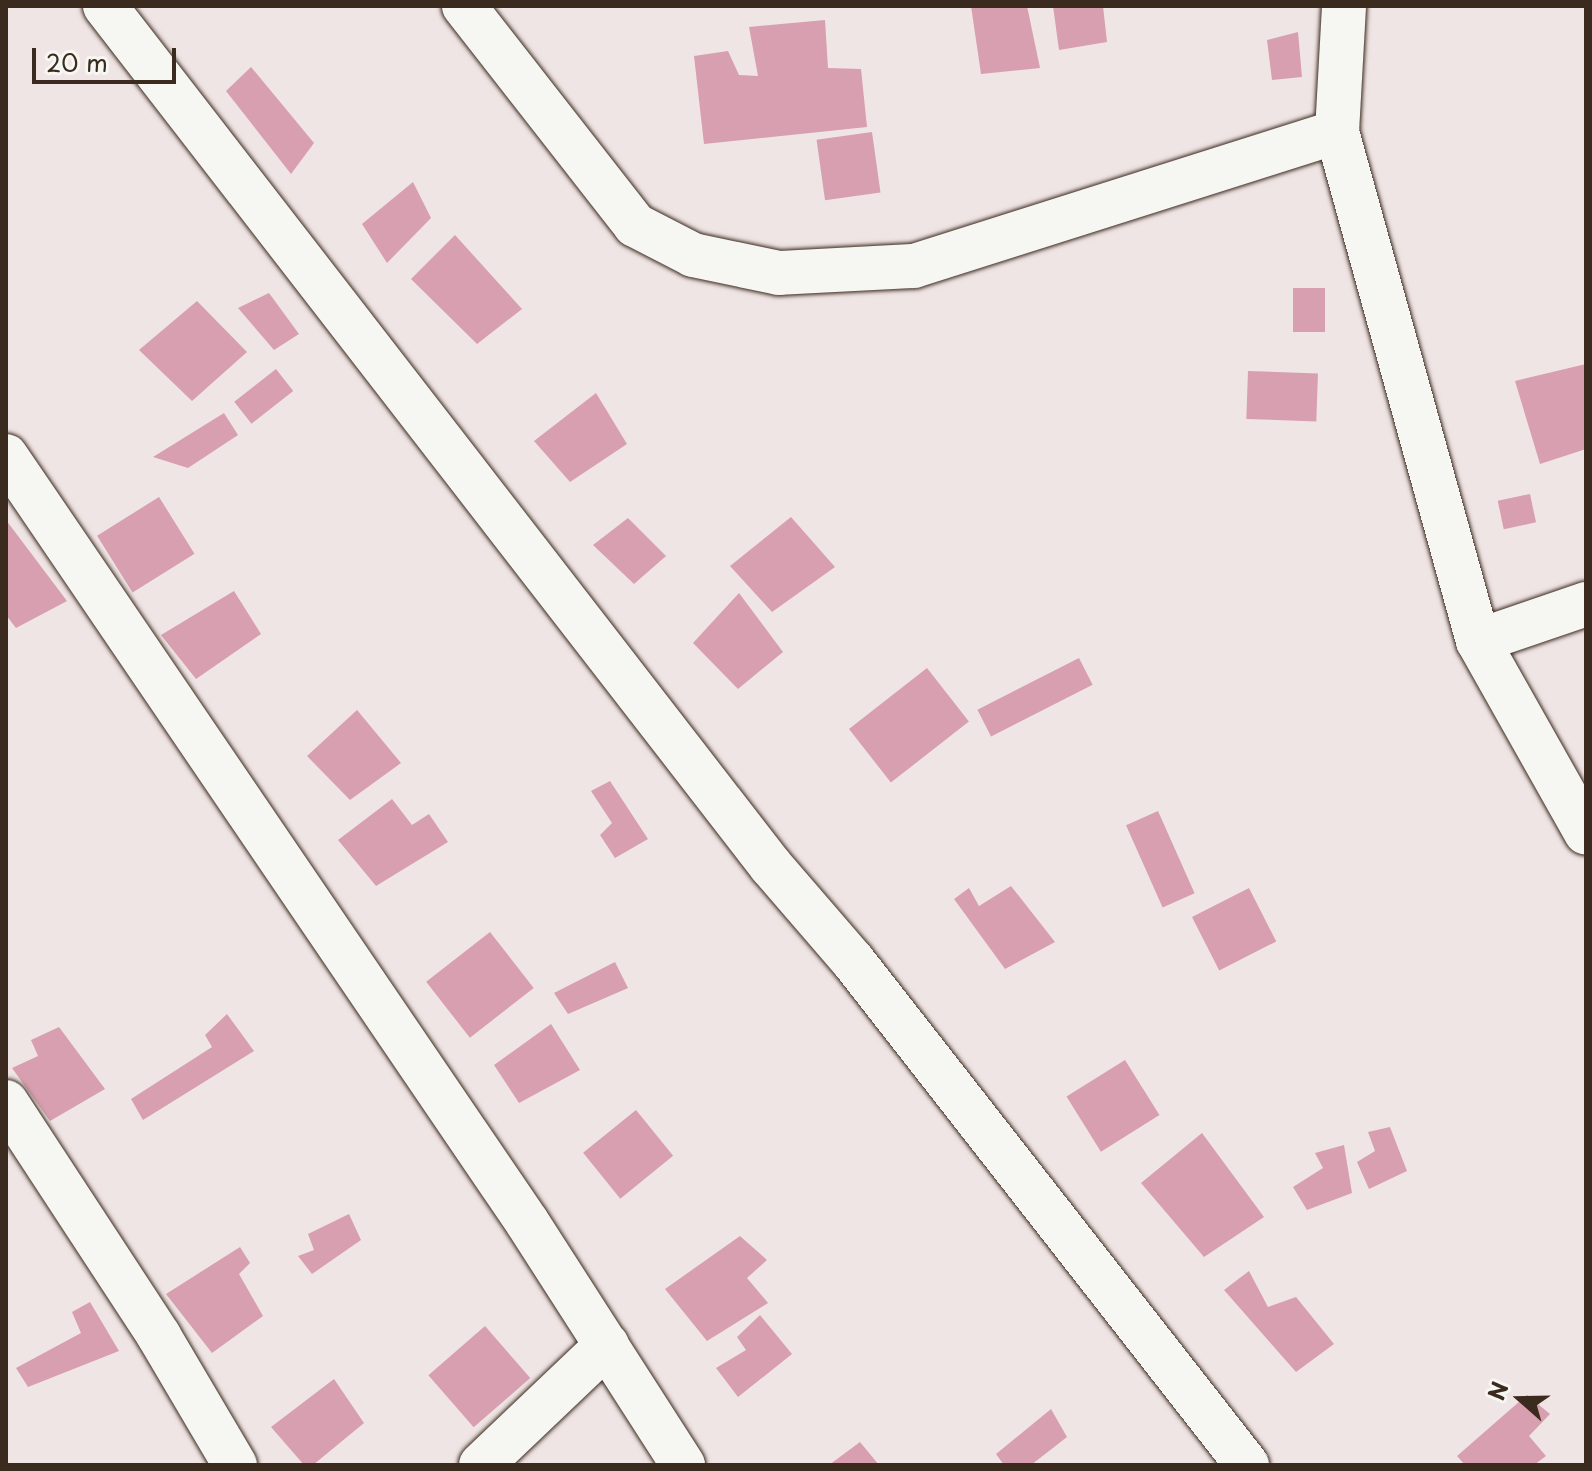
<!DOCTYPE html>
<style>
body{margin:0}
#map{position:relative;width:1592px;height:1471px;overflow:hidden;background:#f0e5e5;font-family:"Playpen Sans",sans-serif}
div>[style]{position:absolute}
.building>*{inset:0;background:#d79fb0;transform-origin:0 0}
.roads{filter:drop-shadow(0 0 2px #3b2a1e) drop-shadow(0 0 2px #3b2a1e)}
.street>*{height:44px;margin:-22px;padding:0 22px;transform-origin:22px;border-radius:22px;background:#f6f6f2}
span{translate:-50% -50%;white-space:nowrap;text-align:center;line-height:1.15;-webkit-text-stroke:6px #f6f6f2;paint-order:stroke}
.frame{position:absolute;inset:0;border:8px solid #3b2a1e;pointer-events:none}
.north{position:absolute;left:1480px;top:1359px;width:80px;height:80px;-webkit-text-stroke:6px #f6f6f2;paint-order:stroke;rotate:290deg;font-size:22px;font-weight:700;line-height:32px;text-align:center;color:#3b2a1e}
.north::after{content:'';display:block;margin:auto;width:28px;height:36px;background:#3b2a1e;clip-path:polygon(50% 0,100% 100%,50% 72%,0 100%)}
.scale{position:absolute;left:32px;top:48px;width:144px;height:36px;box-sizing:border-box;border:4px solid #3b2a1e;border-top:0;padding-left:10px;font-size:24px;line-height:28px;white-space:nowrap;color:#3b2a1e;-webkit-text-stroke:6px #f6f6f2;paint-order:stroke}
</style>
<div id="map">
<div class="building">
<div style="clip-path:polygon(971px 6px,1027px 6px,1040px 68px,981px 74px)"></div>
<div style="clip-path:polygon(1053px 6px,1103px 6px,1107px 42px,1059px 50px)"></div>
<div style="clip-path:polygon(825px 20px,828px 68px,861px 69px,867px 127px,704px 144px,694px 56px,728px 51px,739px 75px,758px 76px,749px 27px)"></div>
<div style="clip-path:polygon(1298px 32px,1302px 77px,1272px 80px,1267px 40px)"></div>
<div style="clip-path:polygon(251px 67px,314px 143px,291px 174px,226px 91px)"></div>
<div style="left:872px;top:132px;width:61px;height:56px;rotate:82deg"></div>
<div style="clip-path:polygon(413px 182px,431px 218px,387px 263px,362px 224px)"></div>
<div style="clip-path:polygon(455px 235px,522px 309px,477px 344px,411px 279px)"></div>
<div style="left:1325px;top:288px;width:44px;height:32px;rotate:90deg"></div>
<div style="clip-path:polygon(269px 293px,299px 334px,274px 350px,238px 308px)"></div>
<div style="clip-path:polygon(197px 301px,247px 352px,192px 401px,139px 350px)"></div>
<div style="clip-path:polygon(1586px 364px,1586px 449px,1540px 464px,1515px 381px)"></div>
<div style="left:276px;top:369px;width:28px;height:53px;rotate:52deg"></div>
<div style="left:1248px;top:371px;width:70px;height:48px;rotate:2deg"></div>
<div style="clip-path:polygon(596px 393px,627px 444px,570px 482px,534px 441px)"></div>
<div style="clip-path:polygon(224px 413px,238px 435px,188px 468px,153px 457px)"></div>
<div style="left:1530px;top:494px;width:29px;height:33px;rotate:78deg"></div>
<div style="left:159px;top:497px;width:67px;height:73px;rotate:58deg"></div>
<div style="clip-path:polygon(791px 517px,835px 567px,772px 612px,730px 566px)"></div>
<div style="clip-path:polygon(628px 518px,666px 556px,634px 584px,593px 545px)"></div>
<div style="clip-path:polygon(6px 520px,67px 601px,16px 628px,6px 615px)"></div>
<div style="clip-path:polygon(234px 591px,261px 634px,196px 679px,161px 635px)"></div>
<div style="clip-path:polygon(739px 593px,783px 652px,738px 689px,693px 643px)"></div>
<div style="left:1079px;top:658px;width:30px;height:114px;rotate:63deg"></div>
<div style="left:927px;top:668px;width:68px;height:99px;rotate:52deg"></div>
<div style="clip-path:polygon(357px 710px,401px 763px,350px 800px,307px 756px)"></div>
<div style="clip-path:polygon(610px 781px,648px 839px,615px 858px,600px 835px,612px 823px,591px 791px)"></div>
<div style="clip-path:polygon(392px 799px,412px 825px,429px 814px,448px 842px,376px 886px,338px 840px)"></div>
<div style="left:1158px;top:811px;width:90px;height:35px;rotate:66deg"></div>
<div style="clip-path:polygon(1011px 886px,1055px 942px,1005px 969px,954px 899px,969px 888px,979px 906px)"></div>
<div style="left:1249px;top:888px;width:60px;height:64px;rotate:63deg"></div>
<div style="left:490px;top:932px;width:71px;height:81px;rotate:52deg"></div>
<div style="clip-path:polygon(615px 962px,628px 988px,568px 1014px,554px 993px)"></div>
<div style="clip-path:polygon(227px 1014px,254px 1051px,143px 1120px,131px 1099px,212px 1047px,205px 1035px)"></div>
<div style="clip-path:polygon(551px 1024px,580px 1070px,519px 1103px,494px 1065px)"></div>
<div style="clip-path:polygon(59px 1027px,105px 1089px,50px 1121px,12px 1068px,38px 1056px,31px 1040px)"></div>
<div style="left:1125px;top:1060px;width:65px;height:69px;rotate:58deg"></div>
<div style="left:636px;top:1110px;width:59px;height:68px;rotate:51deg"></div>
<div style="clip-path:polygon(1390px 1127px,1407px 1171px,1369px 1189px,1357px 1162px,1375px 1151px,1368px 1132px)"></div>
<div style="clip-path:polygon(1202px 1133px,1264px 1217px,1204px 1257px,1141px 1183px)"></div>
<div style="clip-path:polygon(1344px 1145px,1352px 1193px,1307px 1210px,1293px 1187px,1323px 1168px,1315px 1153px)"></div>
<div style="clip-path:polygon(349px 1214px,361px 1240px,312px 1274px,298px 1256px,314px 1250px,308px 1234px)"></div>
<div style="clip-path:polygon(740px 1236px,767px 1260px,747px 1278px,768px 1303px,707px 1341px,665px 1289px)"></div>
<div style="clip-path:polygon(240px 1247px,250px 1263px,239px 1274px,263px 1316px,212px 1353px,166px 1294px)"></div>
<div style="clip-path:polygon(1249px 1271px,1268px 1307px,1296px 1297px,1334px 1344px,1296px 1372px,1224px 1290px)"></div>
<div style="clip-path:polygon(90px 1302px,119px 1351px,28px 1387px,16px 1368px,81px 1333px,72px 1312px)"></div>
<div style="clip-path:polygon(760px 1315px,792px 1354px,738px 1397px,716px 1368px,746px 1350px,737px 1337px)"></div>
<div style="left:485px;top:1326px;width:69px;height:75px;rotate:49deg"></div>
<div style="clip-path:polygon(334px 1379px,364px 1423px,313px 1465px,304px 1465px,271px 1427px)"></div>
<div style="clip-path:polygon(1527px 1395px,1550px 1414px,1529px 1436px,1546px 1456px,1534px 1465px,1465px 1465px,1457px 1456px)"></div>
<div style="clip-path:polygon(1051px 1409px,1067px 1437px,1031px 1465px,1004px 1465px,996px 1454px)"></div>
<div style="clip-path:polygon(860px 1442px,879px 1465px,829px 1465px)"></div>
</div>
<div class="roads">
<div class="street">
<div style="left:105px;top:6px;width:1088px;rotate:52.25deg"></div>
<div style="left:771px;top:866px;width:125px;rotate:49.2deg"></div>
<div style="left:853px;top:961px;width:640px;rotate:51.98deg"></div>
<div style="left:464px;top:6px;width:278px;rotate:52deg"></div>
<div style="left:635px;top:225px;width:65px;rotate:27.3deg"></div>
<div style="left:693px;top:255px;width:88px;rotate:11.8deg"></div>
<div style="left:779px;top:273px;width:135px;rotate:-3deg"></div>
<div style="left:914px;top:266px;width:444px;rotate:-17.6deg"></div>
<div style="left:1337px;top:132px;width:528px;rotate:74.52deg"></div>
<div style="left:1478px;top:641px;width:114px;rotate:-18.9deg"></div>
<div style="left:1337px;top:132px;width:126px;rotate:-86.8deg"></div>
<div style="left:6px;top:456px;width:926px;rotate:55.78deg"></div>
<div style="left:527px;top:1222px;width:289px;rotate:57.3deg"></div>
<div style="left:1478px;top:641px;width:220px;rotate:60.6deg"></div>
<div style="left:6px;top:1102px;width:280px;rotate:56.8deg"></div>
<div style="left:159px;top:1336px;width:150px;rotate:59.5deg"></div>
<div style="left:481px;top:1465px;width:174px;rotate:-43.6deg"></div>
</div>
</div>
<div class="frame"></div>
<div class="north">N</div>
<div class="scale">20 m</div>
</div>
